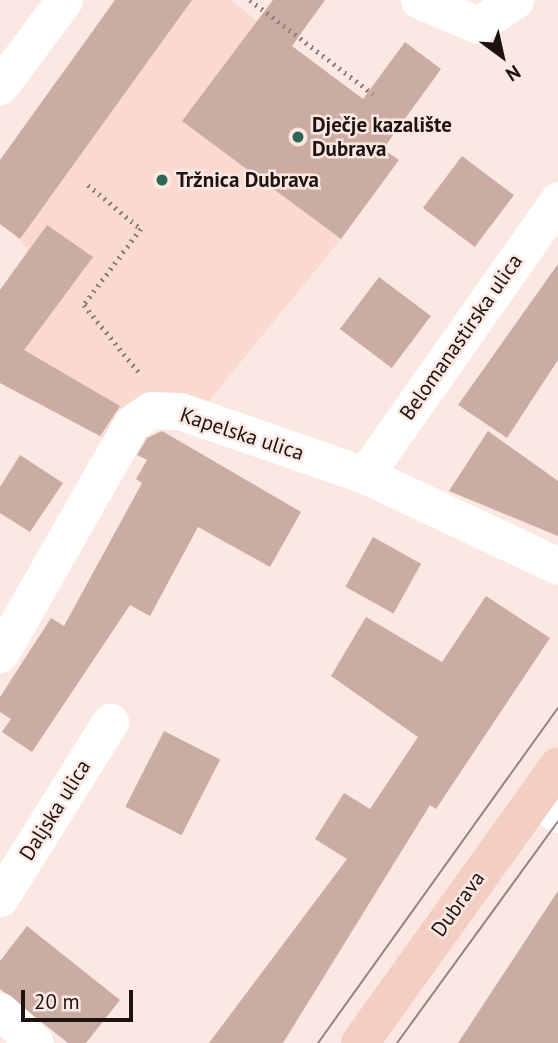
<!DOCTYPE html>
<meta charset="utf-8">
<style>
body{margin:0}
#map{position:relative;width:558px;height:1043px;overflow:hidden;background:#fce8e2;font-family:"PT Sans",sans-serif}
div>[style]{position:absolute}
.built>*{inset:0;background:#fad9cf}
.building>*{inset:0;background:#caaca2;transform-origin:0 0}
.path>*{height:4.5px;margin-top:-2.25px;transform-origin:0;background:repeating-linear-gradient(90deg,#8f7f7b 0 2px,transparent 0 7px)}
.minor>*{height:37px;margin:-18.5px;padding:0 18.5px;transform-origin:18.5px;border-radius:18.5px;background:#fff}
.secondary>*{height:38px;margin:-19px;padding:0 19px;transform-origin:19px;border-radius:19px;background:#f3cec2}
.tram>*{height:2px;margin:-1px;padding:0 1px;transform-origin:1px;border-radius:1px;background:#948480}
.dots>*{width:19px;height:19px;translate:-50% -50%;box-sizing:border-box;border:4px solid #fce8e2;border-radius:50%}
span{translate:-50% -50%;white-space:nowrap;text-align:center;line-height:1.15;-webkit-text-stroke:5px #fce8e2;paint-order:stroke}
.poi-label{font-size:21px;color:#1e1310;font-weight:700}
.left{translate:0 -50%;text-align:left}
.street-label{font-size:21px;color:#1e1310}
.north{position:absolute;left:467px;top:21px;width:70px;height:70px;-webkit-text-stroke:5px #fce8e2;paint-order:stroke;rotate:147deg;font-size:19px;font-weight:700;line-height:28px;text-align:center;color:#1e1310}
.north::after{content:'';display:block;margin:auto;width:24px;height:32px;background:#1e1310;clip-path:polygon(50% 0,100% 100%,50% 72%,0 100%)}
.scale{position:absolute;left:21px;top:990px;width:112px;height:32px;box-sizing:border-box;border:4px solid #1e1310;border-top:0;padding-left:9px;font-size:21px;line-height:24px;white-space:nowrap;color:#1e1310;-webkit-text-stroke:5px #fce8e2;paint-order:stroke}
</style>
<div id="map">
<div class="built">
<div style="clip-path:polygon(192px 0,231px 0,257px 21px,183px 121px,341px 239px,208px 402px,111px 442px,0 383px,0 290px,28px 250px,20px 239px)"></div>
</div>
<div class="building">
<div style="clip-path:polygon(115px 0,192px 0,20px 239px,0 224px,0 160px)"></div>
<div style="clip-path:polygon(273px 0,325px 0,292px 46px,363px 99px,405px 42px,441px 69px,383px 149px,399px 160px,341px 239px,182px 121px)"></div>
<div style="left:462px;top:156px;width:65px;height:65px;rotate:37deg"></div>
<div style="clip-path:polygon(47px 225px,93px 257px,24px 350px,120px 406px,100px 436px,0 383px,0 290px)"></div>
<div style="clip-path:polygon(558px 264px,558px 360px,507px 438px,458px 405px)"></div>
<div style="left:379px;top:277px;width:65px;height:65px;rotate:37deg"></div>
<div style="clip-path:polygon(162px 431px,301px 512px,270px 567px,198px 527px,150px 616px,130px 605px,32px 752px,2px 732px,11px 719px,0 712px,0 697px,51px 618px,64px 626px,142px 483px,136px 479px,147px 460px,137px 455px,147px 438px)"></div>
<div style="clip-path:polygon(488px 431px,558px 481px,558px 536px,449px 491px)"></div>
<div style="clip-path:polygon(20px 455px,63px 483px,30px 532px,0 513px,0 487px)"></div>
<div style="left:373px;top:537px;width:55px;height:57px;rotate:29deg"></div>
<div style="clip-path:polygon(486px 596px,550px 638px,436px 809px,430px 805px,283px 1043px,209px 1043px,347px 859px,315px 839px,344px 793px,370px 809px,418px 737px,331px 676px,366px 617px,442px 662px)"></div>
<div style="left:164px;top:731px;width:63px;height:85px;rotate:27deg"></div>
<div style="clip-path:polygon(558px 891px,558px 1043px,458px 1043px,531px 932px)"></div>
<div style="clip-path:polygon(27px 926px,120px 1000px,86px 1043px,68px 1043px,0 989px,0 961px)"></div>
</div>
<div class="path">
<div style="left:250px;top:0;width:155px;rotate:37.4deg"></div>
<div style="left:88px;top:185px;width:69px;rotate:39.7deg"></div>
<div style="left:141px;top:229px;width:95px;rotate:126.9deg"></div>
<div style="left:84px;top:305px;width:90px;rotate:50.8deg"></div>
</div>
<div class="minor">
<div style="left:419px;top:0;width:64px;rotate:23deg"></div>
<div style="left:478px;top:25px;width:45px;rotate:-34deg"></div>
<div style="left:0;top:86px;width:107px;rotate:-53.3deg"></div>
<div style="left:365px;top:475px;width:336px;rotate:-54.9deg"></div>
<div style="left:0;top:654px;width:265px;rotate:-60.3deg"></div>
<div style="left:131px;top:424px;width:24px;rotate:-35deg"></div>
<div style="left:151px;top:410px;width:29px;rotate:2deg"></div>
<div style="left:180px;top:411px;width:196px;rotate:19.1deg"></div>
<div style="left:365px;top:475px;width:213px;rotate:25.2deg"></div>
<div style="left:535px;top:798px;width:28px;rotate:35deg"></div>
<div style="left:0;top:898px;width:208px;rotate:-58deg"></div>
<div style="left:0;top:1011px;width:47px;rotate:42.4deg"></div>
</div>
<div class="secondary">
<div style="left:360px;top:1043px;width:340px;rotate:-54.4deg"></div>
</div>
<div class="tram">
<div style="left:318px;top:1043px;width:412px;rotate:-54.4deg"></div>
<div style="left:397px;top:1043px;width:274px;rotate:-54deg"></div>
</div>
<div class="dots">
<div style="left:298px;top:137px;background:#2b6752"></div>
<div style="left:162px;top:180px;background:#2b6752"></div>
</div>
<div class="poi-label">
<span class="left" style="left:312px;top:137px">Dječje kazalište<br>Dubrava</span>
<span class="left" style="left:176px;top:180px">Tržnica Dubrava</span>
</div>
<div class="street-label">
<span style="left:461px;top:337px;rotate:-55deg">Belomanastirska ulica</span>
<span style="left:242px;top:434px;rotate:18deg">Kapelska ulica</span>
<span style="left:55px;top:810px;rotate:-58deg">Daljska ulica</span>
<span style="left:458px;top:904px;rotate:-54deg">Dubrava</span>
</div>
<div class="north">N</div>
<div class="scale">20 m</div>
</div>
